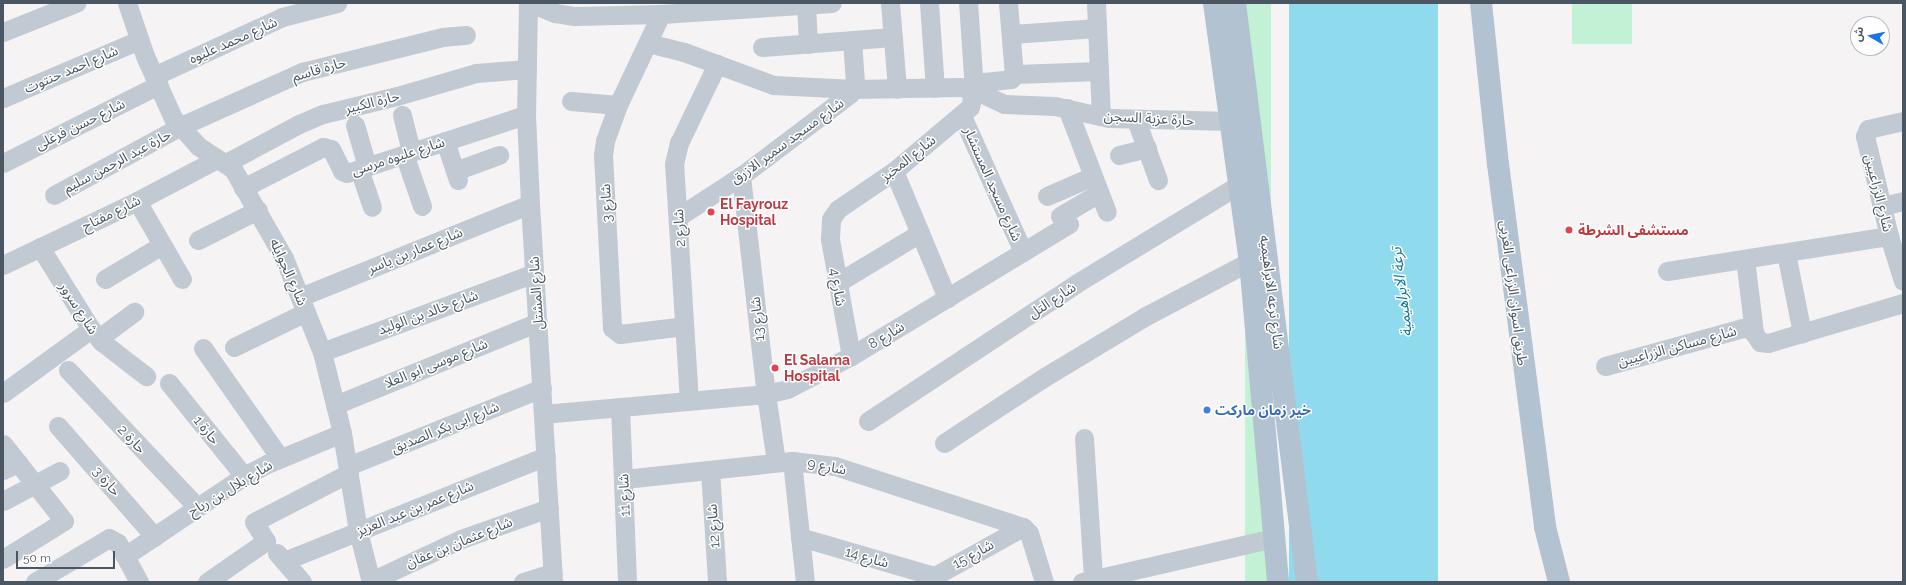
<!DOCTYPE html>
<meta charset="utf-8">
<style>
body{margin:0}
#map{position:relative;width:1906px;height:585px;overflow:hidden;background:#f5f3f3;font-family:Raleway,"Noto Sans Arabic",sans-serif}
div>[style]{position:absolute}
.green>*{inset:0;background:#c3f1d5;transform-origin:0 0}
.water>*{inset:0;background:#90daee;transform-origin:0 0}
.minor>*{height:19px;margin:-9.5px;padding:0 9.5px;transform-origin:9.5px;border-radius:9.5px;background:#c1cad2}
.major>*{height:22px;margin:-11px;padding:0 11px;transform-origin:11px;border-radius:11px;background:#b3c2d1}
.dots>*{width:11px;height:11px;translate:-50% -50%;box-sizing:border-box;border:2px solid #fff;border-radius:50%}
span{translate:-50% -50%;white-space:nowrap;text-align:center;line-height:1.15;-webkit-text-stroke:3px #fff;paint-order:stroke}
.street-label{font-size:14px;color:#4a5661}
.health-label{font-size:14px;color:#be3a42;font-weight:700}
.left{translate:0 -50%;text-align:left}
.shop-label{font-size:14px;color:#366cbe;font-weight:700}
.water-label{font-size:15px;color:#0c7c9b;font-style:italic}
.frame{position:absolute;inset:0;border:4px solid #4a5661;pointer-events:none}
.north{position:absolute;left:1850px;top:16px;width:40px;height:40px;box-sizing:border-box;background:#fff;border:1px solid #b7bbc0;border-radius:50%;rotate:279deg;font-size:11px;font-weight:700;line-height:16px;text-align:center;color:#4a5661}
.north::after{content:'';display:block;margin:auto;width:14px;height:18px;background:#1a73e8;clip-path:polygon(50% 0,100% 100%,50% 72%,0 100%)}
.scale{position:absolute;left:16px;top:551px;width:99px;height:18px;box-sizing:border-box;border:2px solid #4a5661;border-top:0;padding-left:5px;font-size:12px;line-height:14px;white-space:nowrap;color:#4a5661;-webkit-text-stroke:3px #fff;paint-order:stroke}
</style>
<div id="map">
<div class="green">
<div style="left:1245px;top:3px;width:26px;height:585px"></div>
<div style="left:1572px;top:3px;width:60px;height:41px"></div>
</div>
<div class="water">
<div style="left:1289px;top:3px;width:149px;height:584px"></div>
</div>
<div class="minor">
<div style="left:127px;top:3px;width:56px;rotate:71.2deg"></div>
<div style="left:145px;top:56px;width:68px;rotate:65.7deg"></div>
<div style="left:173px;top:118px;width:38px;rotate:48deg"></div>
<div style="left:198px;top:146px;width:42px;rotate:33.3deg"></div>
<div style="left:233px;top:169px;width:103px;rotate:60.2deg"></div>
<div style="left:284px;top:258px;width:101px;rotate:68deg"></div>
<div style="left:322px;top:352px;width:83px;rotate:76.1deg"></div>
<div style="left:342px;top:433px;width:99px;rotate:80.7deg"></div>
<div style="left:358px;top:531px;width:53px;rotate:75.7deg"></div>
<div style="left:528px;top:3px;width:112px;rotate:91deg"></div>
<div style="left:526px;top:115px;width:89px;rotate:87.4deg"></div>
<div style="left:530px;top:204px;width:379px;rotate:86.5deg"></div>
<div style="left:530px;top:3px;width:27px;rotate:22deg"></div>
<div style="left:555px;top:13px;width:20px;rotate:9deg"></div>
<div style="left:575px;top:16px;width:86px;rotate:-1.3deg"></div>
<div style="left:661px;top:14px;width:171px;rotate:-3.7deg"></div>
<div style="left:890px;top:3px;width:86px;rotate:85.3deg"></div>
<div style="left:929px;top:3px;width:85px;rotate:86deg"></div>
<div style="left:1096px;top:3px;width:113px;rotate:87.5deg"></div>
<div style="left:806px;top:5px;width:39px;rotate:87deg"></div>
<div style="left:661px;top:14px;width:101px;rotate:115.3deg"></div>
<div style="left:618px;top:105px;width:38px;rotate:110deg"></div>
<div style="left:605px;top:141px;width:14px;rotate:98deg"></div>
<div style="left:603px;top:155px;width:173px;rotate:87deg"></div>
<div style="left:612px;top:328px;width:10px;rotate:37deg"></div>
<div style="left:620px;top:334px;width:64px;rotate:-7.1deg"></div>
<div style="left:3px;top:32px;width:79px;rotate:-21.7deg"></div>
<div style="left:1011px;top:34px;width:86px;rotate:-4deg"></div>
<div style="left:648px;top:43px;width:37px;rotate:14deg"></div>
<div style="left:684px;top:52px;width:95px;rotate:20.3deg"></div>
<div style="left:773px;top:85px;width:81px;rotate:2.8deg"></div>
<div style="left:854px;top:89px;width:106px;rotate:-1.1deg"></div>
<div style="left:960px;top:87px;width:14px;rotate:12deg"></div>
<div style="left:974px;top:90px;width:33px;rotate:25deg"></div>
<div style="left:1004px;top:104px;width:51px;rotate:2.2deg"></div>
<div style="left:1055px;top:106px;width:55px;rotate:12.5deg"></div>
<div style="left:1109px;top:118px;width:123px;rotate:1.4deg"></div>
<div style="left:762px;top:47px;width:131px;rotate:-4.4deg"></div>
<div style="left:1014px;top:74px;width:85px;rotate:-2deg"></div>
<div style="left:154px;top:76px;width:141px;rotate:-24.7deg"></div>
<div style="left:282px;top:17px;width:57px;rotate:-14.3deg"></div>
<div style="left:974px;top:83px;width:37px;rotate:-6deg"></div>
<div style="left:1011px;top:79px;width:5px;rotate:-53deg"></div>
<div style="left:1014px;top:75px;width:72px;rotate:-94.8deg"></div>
<div style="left:3px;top:98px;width:148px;rotate:-23.1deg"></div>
<div style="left:571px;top:101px;width:47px;rotate:4.9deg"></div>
<div style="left:1067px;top:108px;width:111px;rotate:69deg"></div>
<div style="left:402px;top:115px;width:38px;rotate:76deg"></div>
<div style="left:962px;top:116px;width:149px;rotate:65.8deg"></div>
<div style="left:1136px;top:120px;width:64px;rotate:69.9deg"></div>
<div style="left:1903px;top:121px;width:36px;rotate:167deg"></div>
<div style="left:1868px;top:129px;width:8px;rotate:113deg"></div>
<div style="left:1865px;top:136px;width:103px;rotate:76.5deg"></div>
<div style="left:1889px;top:236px;width:47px;rotate:72.7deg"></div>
<div style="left:355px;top:125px;width:43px;rotate:73.7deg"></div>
<div style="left:445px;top:141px;width:41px;rotate:71.6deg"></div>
<div style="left:404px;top:154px;width:55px;rotate:70.9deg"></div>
<div style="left:1119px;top:155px;width:29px;rotate:-14deg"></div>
<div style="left:3px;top:163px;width:174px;rotate:-26.7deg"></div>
<div style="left:226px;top:163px;width:83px;rotate:-28.1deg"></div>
<div style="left:299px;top:124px;width:26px;rotate:-23deg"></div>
<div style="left:323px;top:114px;width:76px;rotate:-13.7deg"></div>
<div style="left:397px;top:96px;width:82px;rotate:-16.2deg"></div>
<div style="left:476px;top:73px;width:51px;rotate:-4.5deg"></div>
<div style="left:359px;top:169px;width:40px;rotate:71.1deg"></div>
<div style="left:455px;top:171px;width:47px;rotate:-20deg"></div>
<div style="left:894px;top:171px;width:138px;rotate:67.3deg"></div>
<div style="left:741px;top:176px;width:219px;rotate:83.5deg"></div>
<div style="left:766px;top:394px;width:69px;rotate:81.6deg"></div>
<div style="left:243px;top:188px;width:90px;rotate:-27.1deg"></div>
<div style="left:323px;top:147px;width:8px;rotate:14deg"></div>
<div style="left:331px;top:149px;width:25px;rotate:63deg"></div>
<div style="left:342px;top:171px;width:5px;rotate:22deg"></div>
<div style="left:347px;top:173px;width:188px;rotate:-18deg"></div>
<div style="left:54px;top:195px;width:142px;rotate:-28.5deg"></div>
<div style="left:179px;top:127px;width:135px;rotate:-24.1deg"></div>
<div style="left:302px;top:72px;width:144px;rotate:-14deg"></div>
<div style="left:442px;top:37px;width:24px;rotate:-5deg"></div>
<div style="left:1047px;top:196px;width:50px;rotate:-23.5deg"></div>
<div style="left:137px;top:201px;width:90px;rotate:60deg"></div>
<div style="left:1882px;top:206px;width:22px;rotate:-13deg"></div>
<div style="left:1060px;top:216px;width:45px;rotate:-30.5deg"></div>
<div style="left:678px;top:217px;width:75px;rotate:-33.1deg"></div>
<div style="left:741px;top:176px;width:136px;rotate:-37deg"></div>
<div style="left:850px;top:94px;width:12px;rotate:-66deg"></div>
<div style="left:855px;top:83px;width:43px;rotate:-94deg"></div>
<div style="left:198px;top:240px;width:67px;rotate:-26.6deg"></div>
<div style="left:40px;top:247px;width:97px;rotate:58.1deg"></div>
<div style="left:91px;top:329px;width:17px;rotate:50deg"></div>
<div style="left:102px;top:342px;width:56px;rotate:37.7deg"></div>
<div style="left:1786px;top:253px;width:82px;rotate:78.7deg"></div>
<div style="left:1745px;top:259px;width:74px;rotate:83deg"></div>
<div style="left:3px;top:265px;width:148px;rotate:-25.5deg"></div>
<div style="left:137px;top:201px;width:90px;rotate:-27.7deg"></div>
<div style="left:1667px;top:271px;width:225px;rotate:-9deg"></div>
<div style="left:105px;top:279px;width:66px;rotate:-30.8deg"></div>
<div style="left:837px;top:283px;width:97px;rotate:-31.1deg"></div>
<div style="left:300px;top:297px;width:248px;rotate:-22deg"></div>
<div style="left:99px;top:338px;width:44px;rotate:-36.6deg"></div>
<div style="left:234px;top:347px;width:80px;rotate:-25.9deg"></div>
<div style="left:203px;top:348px;width:134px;rotate:55deg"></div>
<div style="left:322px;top:352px;width:226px;rotate:-20.4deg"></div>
<div style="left:851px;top:356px;width:119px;rotate:-100.2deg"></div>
<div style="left:830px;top:239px;width:20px;rotate:-87deg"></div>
<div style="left:831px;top:219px;width:12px;rotate:-55deg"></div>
<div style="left:838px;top:209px;width:68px;rotate:-34.2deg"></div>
<div style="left:894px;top:171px;width:99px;rotate:-40.1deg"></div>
<div style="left:970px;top:107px;width:17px;rotate:-77deg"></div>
<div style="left:974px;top:90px;width:87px;rotate:-93.9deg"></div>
<div style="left:1605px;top:366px;width:143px;rotate:-15.4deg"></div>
<div style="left:1743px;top:328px;width:8px;rotate:7deg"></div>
<div style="left:1751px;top:329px;width:16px;rotate:55deg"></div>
<div style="left:1760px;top:342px;width:8px;rotate:7deg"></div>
<div style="left:1768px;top:343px;width:141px;rotate:-16.5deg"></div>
<div style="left:68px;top:370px;width:188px;rotate:46.7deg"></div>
<div style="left:169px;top:383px;width:119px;rotate:51.1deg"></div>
<div style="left:3px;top:393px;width:109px;rotate:-36deg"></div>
<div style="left:689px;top:401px;width:237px;rotate:-93.6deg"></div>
<div style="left:674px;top:164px;width:22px;rotate:-77deg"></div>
<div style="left:679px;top:143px;width:88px;rotate:-64.3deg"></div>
<div style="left:335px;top:405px;width:219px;rotate:-22.2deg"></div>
<div style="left:620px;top:407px;width:175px;rotate:87.7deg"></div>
<div style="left:543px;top:414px;width:224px;rotate:-5.1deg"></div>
<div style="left:766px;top:394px;width:22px;rotate:-13deg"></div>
<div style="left:787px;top:389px;width:72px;rotate:-27.3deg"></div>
<div style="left:851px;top:356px;width:255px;rotate:-31.2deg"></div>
<div style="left:868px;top:421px;width:250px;rotate:-33.4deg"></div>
<div style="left:1077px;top:283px;width:191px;rotate:-31.3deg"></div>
<div style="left:58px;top:426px;width:147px;rotate:48.9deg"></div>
<div style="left:1084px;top:438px;width:141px;rotate:86.3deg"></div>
<div style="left:944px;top:443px;width:118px;rotate:-33.3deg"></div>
<div style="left:1043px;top:378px;width:118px;rotate:-31.1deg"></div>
<div style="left:1144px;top:317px;width:120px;rotate:-27.8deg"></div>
<div style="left:3px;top:444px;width:98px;rotate:51.6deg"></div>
<div style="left:64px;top:521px;width:72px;rotate:148.1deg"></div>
<div style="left:792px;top:461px;width:122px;rotate:83.9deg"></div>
<div style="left:348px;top:466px;width:209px;rotate:-21.9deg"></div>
<div style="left:3px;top:470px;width:17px;rotate:-25deg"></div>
<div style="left:710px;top:470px;width:112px;rotate:86.4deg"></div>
<div style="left:624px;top:479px;width:169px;rotate:-6.1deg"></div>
<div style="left:792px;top:461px;width:43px;rotate:6.6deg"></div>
<div style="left:835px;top:466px;width:198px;rotate:18deg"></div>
<div style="left:1023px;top:527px;width:8px;rotate:45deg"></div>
<div style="left:1029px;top:533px;width:51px;rotate:73deg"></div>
<div style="left:3px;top:501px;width:64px;rotate:-27.8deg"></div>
<div style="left:800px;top:537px;width:140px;rotate:16.2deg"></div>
<div style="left:277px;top:553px;width:38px;rotate:49deg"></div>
<div style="left:125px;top:556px;width:143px;rotate:-33.9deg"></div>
<div style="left:244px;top:476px;width:26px;rotate:-28deg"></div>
<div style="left:267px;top:464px;width:81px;rotate:-22.5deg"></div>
<div style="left:284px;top:561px;width:282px;rotate:-21.8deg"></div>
<div style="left:371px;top:581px;width:99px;rotate:-25deg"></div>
<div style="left:461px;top:539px;width:93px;rotate:-19.4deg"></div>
<div style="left:35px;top:582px;width:86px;rotate:-30.7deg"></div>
<div style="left:109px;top:538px;width:10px;rotate:29deg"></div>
<div style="left:118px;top:543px;width:44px;rotate:61.7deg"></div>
<div style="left:207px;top:582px;width:72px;rotate:-34.8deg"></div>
<div style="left:266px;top:541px;width:22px;rotate:-122deg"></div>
<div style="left:254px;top:522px;width:107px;rotate:-27.3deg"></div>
<div style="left:523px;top:582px;width:31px;rotate:-17deg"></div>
<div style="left:924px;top:582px;width:113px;rotate:-29.1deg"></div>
<div style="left:1082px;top:582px;width:197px;rotate:-12.9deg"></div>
</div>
<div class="major">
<div style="left:1214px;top:3px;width:260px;rotate:82.1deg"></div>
<div style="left:1250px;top:261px;width:322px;rotate:85deg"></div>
<div style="left:1235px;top:3px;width:583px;rotate:82.91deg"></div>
<div style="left:1481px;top:3px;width:162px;rotate:84deg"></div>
<div style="left:1498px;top:164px;width:366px;rotate:82.6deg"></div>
<div style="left:1545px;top:527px;width:57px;rotate:75.7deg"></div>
</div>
<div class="dots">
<div style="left:711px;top:212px;background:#e0444e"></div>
<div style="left:1569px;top:230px;background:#e0444e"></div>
<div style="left:775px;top:368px;background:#e0444e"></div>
<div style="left:1207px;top:410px;background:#3f7fe0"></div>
</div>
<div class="street-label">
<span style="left:233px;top:40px;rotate:-24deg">شارع محمد عليوه</span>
<span style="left:71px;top:69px;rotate:-23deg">شارع احمد حنتوت</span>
<span style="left:319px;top:69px;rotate:-16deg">حارة قاسم</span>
<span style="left:372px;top:102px;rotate:-14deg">حارة الكبير</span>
<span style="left:1149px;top:118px;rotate:3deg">حارة عزبة السجن</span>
<span style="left:80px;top:124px;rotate:-26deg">شارع حسن فرغلى</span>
<span style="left:787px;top:141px;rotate:-36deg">شارع مسجد سمير الازرق</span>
<span style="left:398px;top:156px;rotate:-18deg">شارع عليوه مرسى</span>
<span style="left:908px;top:158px;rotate:-38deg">شارع المخبز</span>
<span style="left:117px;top:161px;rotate:-28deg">حارة عبد الرحمن سليم</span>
<span style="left:993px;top:184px;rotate:66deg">شارع مسجد المستشار</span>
<span style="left:1879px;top:193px;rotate:76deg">شارع الزراعيين</span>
<span style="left:606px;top:203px;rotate:-93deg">شارع 3</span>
<span style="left:111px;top:213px;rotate:-26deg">شارع مفتاح</span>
<span style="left:679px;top:228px;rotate:-93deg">شارع 2</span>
<span style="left:415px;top:250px;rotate:-22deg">شارع عمار بن ياسر</span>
<span style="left:289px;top:272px;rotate:66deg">شارع الجوايله</span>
<span style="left:838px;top:287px;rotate:80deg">شارع 4</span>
<span style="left:1272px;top:292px;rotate:83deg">شارع ترعه الابراهيميه</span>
<span style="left:536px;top:293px;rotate:-94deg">شارع المشتل</span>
<span style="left:1514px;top:293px;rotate:83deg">طريق اسوان الزراعى الغربى</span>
<span style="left:1052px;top:300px;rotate:-33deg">شارع التل</span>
<span style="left:79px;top:308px;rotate:57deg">شارع سرور</span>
<span style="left:428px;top:312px;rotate:-20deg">شارع خالد بن الوليد</span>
<span style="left:757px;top:319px;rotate:-96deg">شارع 13</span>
<span style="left:886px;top:335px;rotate:-31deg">شارع 8</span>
<span style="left:1677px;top:346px;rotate:-15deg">شارع مساكن الزراعيين</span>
<span style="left:436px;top:363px;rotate:-22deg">شارع موسى ابو العلا</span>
<span style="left:445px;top:427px;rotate:-22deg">شارع ابى بكر الصديق</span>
<span style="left:207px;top:430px;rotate:51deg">حارة 1</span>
<span style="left:132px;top:439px;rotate:47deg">حارة 2</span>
<span style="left:827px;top:466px;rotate:11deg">شارع 9</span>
<span style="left:107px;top:481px;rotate:49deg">حارة 3</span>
<span style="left:230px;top:488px;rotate:-31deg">شارع بلال بن رباح</span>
<span style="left:624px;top:495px;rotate:-92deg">شارع 11</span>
<span style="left:415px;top:508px;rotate:-22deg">شارع عمر بن عبد العزيز</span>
<span style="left:713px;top:526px;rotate:-94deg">شارع 12</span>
<span style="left:459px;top:542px;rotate:-22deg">شارع عثمان بن عفان</span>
<span style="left:973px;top:554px;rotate:-29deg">شارع 15</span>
<span style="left:867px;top:557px;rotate:16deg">شارع 14</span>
</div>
<div class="health-label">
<span class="left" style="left:720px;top:212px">El Fayrouz<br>Hospital</span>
<span class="left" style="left:1578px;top:230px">مستشفى الشرطة</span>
<span class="left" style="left:784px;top:368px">El Salama<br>Hospital</span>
</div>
<div class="shop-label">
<span class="left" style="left:1215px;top:410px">خير زمان ماركت</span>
</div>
<div class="water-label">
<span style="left:1402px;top:292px;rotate:-97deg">ترعة الابراهيمية</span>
</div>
<div class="frame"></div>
<div class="north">ش</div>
<div class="scale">50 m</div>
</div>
